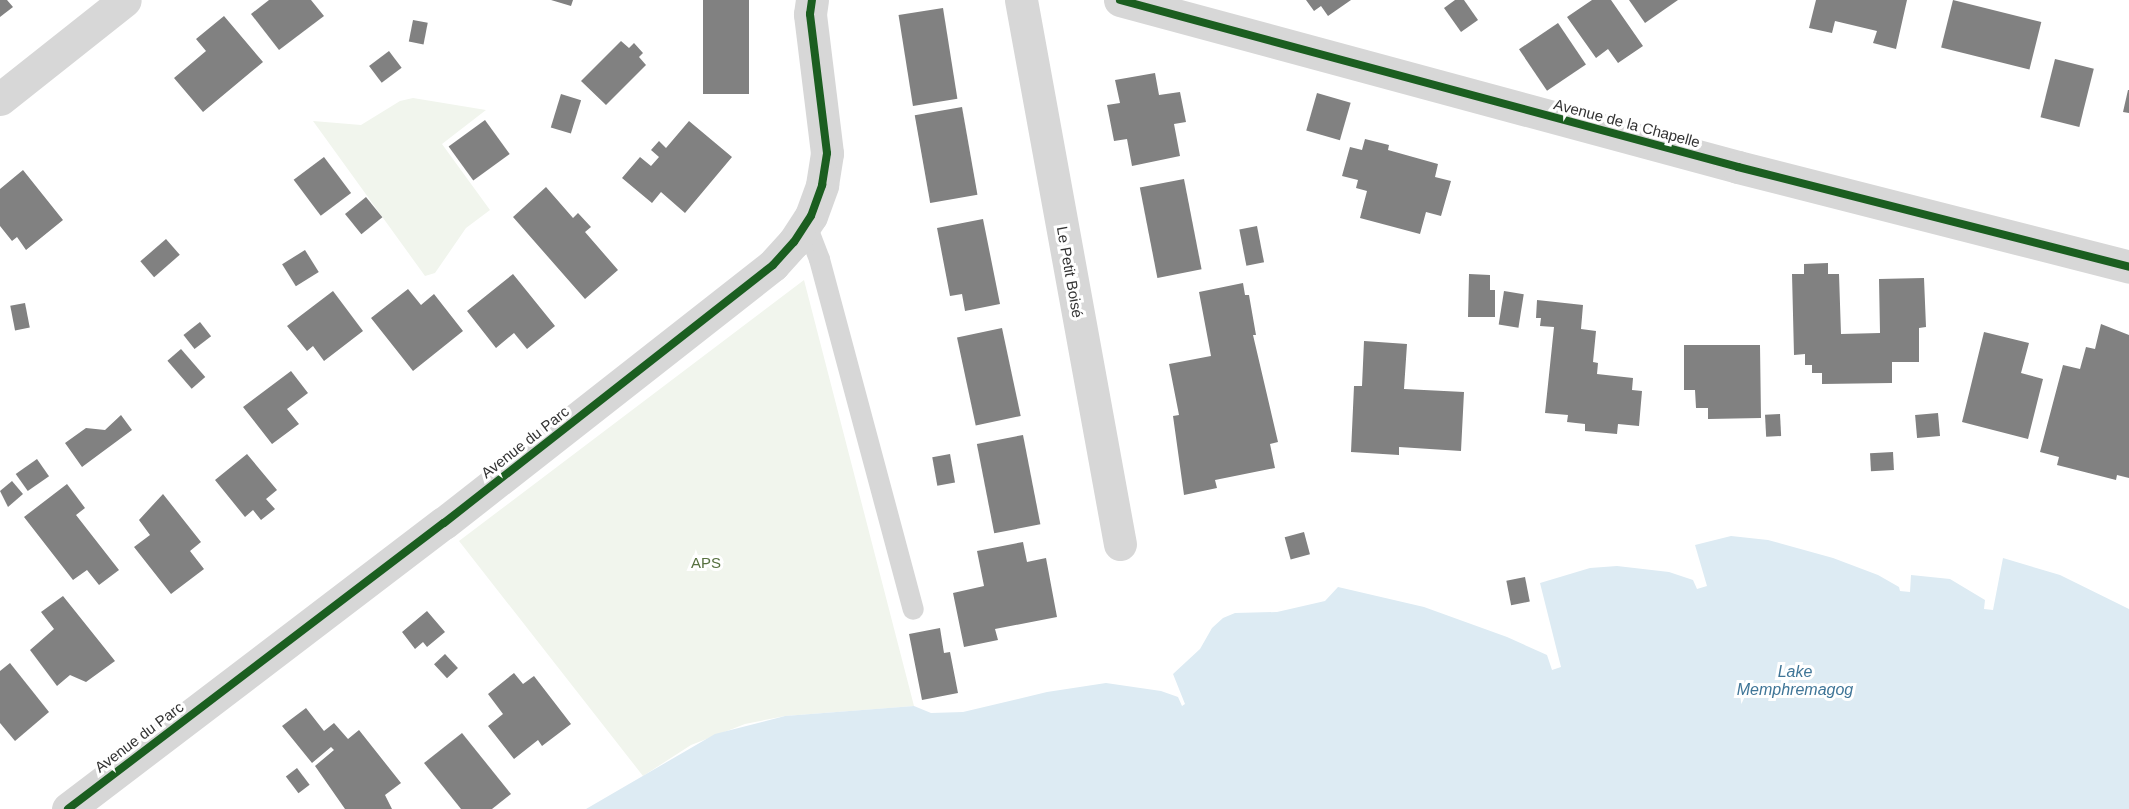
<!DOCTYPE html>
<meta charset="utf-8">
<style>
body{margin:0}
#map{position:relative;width:2129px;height:809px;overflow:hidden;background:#fff;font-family:Arial,sans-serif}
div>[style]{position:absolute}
.green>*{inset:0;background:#f1f5ed}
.water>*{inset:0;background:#ddebf3}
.building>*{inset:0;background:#818181;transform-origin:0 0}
.service>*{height:21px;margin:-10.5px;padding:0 10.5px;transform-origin:10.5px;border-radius:10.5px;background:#d7d7d7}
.minor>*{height:33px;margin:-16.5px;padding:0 16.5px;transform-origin:16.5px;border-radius:16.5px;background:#d7d7d7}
.cycleway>*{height:8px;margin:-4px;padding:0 4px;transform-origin:4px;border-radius:4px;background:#1b5e20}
span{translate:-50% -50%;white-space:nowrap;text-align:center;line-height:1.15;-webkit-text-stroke:6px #fff;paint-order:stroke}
.street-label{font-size:15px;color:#333}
.park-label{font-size:15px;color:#56703f}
.water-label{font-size:16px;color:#3f7597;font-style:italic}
</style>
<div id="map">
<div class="green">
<div style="clip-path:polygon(413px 98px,486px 110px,442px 144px,490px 210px,466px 228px,435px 273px,425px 276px,313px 121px,361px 125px,400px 101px)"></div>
<div style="clip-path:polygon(804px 280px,914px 706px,785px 716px,745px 724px,691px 745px,643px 776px,459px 541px)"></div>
</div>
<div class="water">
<div style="clip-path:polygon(1731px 536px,1768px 540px,1833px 558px,1878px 575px,1899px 587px,1900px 591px,1910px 592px,1911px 575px,1950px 579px,1985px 600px,1984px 609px,1993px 610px,2003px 558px,2060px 575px,2129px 609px,2129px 809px,586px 809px,715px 734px,785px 716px,914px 706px,931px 713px,963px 712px,1047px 692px,1106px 683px,1161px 691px,1178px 697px,1182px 706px,1185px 704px,1173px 674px,1200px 649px,1212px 628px,1223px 618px,1235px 613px,1277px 612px,1325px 601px,1338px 587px,1424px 607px,1507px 637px,1547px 655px,1552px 670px,1561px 667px,1540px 583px,1590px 568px,1617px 566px,1669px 572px,1693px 580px,1697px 589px,1707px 586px,1695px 545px)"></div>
</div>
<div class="building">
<div style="clip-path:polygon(0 0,7px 0,13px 7px,0 17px)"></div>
<div style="clip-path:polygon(269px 0,311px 0,324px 16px,279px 50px,251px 14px)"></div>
<div style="clip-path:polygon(551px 0,573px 0,571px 6px)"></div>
<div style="left:703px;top:0;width:46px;height:94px"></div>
<div style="clip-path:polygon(1306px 0,1351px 0,1328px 16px,1321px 6px,1314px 11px)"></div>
<div style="clip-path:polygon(1455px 0,1464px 0,1478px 20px,1461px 32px,1444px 8px)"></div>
<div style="clip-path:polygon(1592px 0,1611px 0,1643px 46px,1618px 63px,1608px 49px,1596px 58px,1567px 17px)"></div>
<div style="clip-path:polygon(1629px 0,1678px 0,1645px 23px)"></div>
<div style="clip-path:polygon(1816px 0,1907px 0,1896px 49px,1873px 43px,1877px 31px,1835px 21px,1832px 33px,1809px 28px)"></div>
<div style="left:1953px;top:0;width:91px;height:49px;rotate:14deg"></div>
<div style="left:943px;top:8px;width:92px;height:45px;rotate:81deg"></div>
<div style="clip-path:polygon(224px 16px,263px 62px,203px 112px,174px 78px,206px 51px,196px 39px)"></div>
<div style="left:413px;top:20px;width:15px;height:22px;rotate:11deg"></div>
<div style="left:1558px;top:23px;width:50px;height:47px;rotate:56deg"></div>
<div style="clip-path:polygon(621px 41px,629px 48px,634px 43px,643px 53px,639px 57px,646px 65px,606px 105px,581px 81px)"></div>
<div style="left:389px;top:51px;width:21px;height:25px;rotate:53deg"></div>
<div style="left:2055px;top:59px;width:40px;height:60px;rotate:14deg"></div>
<div style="clip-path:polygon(1155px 73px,1159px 95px,1180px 92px,1186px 122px,1174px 124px,1180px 156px,1132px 166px,1127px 139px,1114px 141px,1107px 105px,1120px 103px,1115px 80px)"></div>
<div style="clip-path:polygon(2128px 90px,2129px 90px,2129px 113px,2123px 112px)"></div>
<div style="left:1317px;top:93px;width:35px;height:39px;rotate:16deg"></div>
<div style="left:561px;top:94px;width:21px;height:35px;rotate:17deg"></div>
<div style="left:962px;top:107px;width:89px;height:48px;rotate:80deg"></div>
<div style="left:485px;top:120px;width:42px;height:45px;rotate:54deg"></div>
<div style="clip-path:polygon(689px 121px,732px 157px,685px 213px,661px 192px,652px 203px,622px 178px,640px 157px,651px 166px,659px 157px,651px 150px,659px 141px,666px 148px)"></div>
<div style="clip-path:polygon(1365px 139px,1389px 145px,1388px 150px,1438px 164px,1435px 177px,1451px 181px,1441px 216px,1426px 212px,1420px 234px,1360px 218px,1367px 191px,1356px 188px,1358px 180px,1342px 176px,1350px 147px,1362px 150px)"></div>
<div style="left:324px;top:157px;width:45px;height:38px;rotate:53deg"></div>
<div style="clip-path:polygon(23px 170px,63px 220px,26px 250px,17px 237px,12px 241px,0 226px,0 189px)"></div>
<div style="left:1184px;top:179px;width:92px;height:45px;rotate:79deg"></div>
<div style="clip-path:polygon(546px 187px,573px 218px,578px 213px,591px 227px,585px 232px,618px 270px,585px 299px,513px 217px)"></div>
<div style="left:366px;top:197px;width:26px;height:27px;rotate:51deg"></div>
<div style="clip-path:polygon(983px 219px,1000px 304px,965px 311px,962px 294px,950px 296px,937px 228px)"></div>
<div style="left:1257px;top:226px;width:37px;height:18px;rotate:79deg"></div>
<div style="left:166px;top:239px;width:21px;height:34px;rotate:49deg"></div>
<div style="left:305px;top:250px;width:26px;height:27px;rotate:58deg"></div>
<div style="clip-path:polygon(1828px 263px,1828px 274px,1839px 274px,1841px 334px,1880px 333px,1879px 279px,1924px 278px,1926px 327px,1919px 328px,1919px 362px,1892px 362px,1892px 383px,1822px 384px,1822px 373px,1812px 373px,1812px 365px,1805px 365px,1805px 354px,1794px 355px,1792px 274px,1804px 274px,1804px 264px)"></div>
<div style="clip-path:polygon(513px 274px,555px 326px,527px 349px,514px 333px,496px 348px,467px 311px)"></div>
<div style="clip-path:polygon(1469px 274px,1490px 275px,1490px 290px,1495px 290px,1495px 317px,1468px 317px)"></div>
<div style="clip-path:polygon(1243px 283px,1245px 295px,1249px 295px,1256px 335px,1253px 335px,1278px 442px,1270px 444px,1275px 468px,1215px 480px,1217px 488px,1184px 495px,1173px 416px,1179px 415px,1169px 364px,1211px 356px,1199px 292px)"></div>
<div style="clip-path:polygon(408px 289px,421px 305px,434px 294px,463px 331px,413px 371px,371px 318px)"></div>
<div style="clip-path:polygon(333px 291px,363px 331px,324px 361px,313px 346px,307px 351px,287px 326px)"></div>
<div style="left:1504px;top:291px;width:20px;height:34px;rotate:9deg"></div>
<div style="clip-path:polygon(1537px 300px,1583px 305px,1581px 329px,1596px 331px,1593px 362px,1598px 363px,1597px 374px,1633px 378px,1632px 390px,1642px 391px,1639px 426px,1618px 424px,1617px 434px,1585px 431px,1585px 424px,1567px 422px,1568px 415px,1545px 413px,1554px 327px,1540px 326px,1541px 318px,1536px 318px)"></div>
<div style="left:25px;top:303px;width:25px;height:15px;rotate:79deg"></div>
<div style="left:200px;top:322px;width:18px;height:21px;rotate:52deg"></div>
<div style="clip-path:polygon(2101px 324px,2129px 335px,2129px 478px,2117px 475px,2116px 480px,2057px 465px,2059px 457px,2040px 452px,2063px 365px,2080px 369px,2086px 347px,2095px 349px)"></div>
<div style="left:1002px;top:328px;width:90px;height:46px;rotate:78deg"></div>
<div style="clip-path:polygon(1984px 332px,2029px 343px,2021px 373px,2043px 379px,2028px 439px,1962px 422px)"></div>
<div style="clip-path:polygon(1364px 341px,1407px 344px,1404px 389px,1464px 392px,1461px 451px,1399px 447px,1399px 455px,1351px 452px,1354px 386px,1362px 386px)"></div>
<div style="clip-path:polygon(1684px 345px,1760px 345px,1761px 418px,1708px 419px,1708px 408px,1696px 408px,1695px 390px,1684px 390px)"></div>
<div style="left:181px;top:349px;width:37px;height:18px;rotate:49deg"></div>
<div style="clip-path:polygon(291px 371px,308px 393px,287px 409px,299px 424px,272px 444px,243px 407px)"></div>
<div style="left:1938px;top:413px;width:23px;height:23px;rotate:85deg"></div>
<div style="left:1780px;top:414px;width:22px;height:15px;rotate:87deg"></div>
<div style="clip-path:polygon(121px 415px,132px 430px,82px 467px,65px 443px,86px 428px,105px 430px)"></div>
<div style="left:1023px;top:435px;width:91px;height:47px;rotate:79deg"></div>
<div style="left:1893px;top:452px;width:18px;height:23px;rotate:87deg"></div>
<div style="clip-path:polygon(247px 454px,277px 490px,266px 499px,275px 509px,261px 520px,253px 510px,245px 517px,215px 480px)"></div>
<div style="left:950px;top:454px;width:29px;height:18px;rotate:80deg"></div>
<div style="left:37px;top:459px;width:21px;height:26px;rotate:55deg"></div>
<div style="clip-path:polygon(12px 481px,23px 494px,8px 507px,0 491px)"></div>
<div style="clip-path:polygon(67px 484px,85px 508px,76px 515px,119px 570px,99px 585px,87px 570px,73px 580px,24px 517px)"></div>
<div style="clip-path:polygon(163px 494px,201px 542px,190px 551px,204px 569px,171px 594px,134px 547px,150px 535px,139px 520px)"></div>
<div style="left:1304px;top:532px;width:23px;height:20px;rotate:75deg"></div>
<div style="clip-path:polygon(1023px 542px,1027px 562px,1046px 558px,1057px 617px,995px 629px,998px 640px,964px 647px,953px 593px,984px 586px,977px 551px)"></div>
<div style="left:1525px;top:577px;width:25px;height:19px;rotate:79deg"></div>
<div style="clip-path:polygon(63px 596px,115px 661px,86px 682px,70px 675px,57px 686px,30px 650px,54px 629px,41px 612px)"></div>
<div style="clip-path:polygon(427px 611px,445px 632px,427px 647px,423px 642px,415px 649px,402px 632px)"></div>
<div style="clip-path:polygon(940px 628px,944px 653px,950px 652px,958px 693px,922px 700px,909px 634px)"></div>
<div style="left:445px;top:654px;width:19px;height:15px;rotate:47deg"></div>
<div style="clip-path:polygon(10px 663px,49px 712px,15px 741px,0 723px,0 671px)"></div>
<div style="clip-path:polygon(514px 673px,523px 684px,534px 676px,571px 724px,542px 746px,538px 740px,514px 759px,488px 726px,503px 714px,488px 694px)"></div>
<div style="clip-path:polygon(306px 708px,324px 731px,334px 723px,348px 739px,359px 730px,401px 783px,385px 795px,392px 809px,345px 809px,315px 766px,334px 750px,331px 747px,312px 763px,282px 726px)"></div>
<div style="clip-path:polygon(462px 733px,511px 794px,492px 809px,461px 809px,424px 763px)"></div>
<div style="left:297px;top:768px;width:21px;height:14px;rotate:53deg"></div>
</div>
<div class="service">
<div style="left:806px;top:225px;width:36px;rotate:69deg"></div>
<div style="left:819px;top:259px;width:362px;rotate:75deg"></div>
</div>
<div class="minor">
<div style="left:1021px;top:0;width:553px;rotate:79.69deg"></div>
<div style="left:1120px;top:0;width:640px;rotate:15.12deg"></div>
<div style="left:1738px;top:167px;width:404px;rotate:14.3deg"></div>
<div style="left:0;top:99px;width:159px;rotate:-38.4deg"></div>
<div style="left:68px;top:809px;width:472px;rotate:-37.3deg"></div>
<div style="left:444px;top:523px;width:418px;rotate:-38.1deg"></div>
<div style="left:773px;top:265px;width:31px;rotate:-48deg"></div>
<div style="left:794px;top:242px;width:31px;rotate:-57deg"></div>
<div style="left:811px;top:216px;width:33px;rotate:-70deg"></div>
<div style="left:822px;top:185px;width:32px;rotate:-81deg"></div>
<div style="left:827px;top:153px;width:140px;rotate:-97deg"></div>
<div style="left:810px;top:14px;width:14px;rotate:-82deg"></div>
</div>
<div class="cycleway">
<div style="left:1120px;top:0;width:640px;rotate:15.12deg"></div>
<div style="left:1738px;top:167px;width:404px;rotate:14.3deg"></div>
<div style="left:68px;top:809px;width:472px;rotate:-37.3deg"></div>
<div style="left:444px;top:523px;width:418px;rotate:-38.1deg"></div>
<div style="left:773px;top:265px;width:31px;rotate:-48deg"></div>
<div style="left:794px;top:242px;width:31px;rotate:-57deg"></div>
<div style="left:811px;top:216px;width:33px;rotate:-70deg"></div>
<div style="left:822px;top:185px;width:32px;rotate:-81deg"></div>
<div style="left:827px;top:153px;width:140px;rotate:-97deg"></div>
<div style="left:810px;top:14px;width:14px;rotate:-82deg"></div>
</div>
<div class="street-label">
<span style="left:1627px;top:123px;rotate:15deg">Avenue de la Chapelle</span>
<span style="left:1070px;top:272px;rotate:80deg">Le Petit Boisé</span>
<span style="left:525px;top:442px;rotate:-38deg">Avenue du Parc</span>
<span style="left:139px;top:737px;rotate:-37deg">Avenue du Parc</span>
</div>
<div class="park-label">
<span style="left:706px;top:563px">APS</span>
</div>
<div class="water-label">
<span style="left:1795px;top:681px">Lake<br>Memphremagog</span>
</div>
</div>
